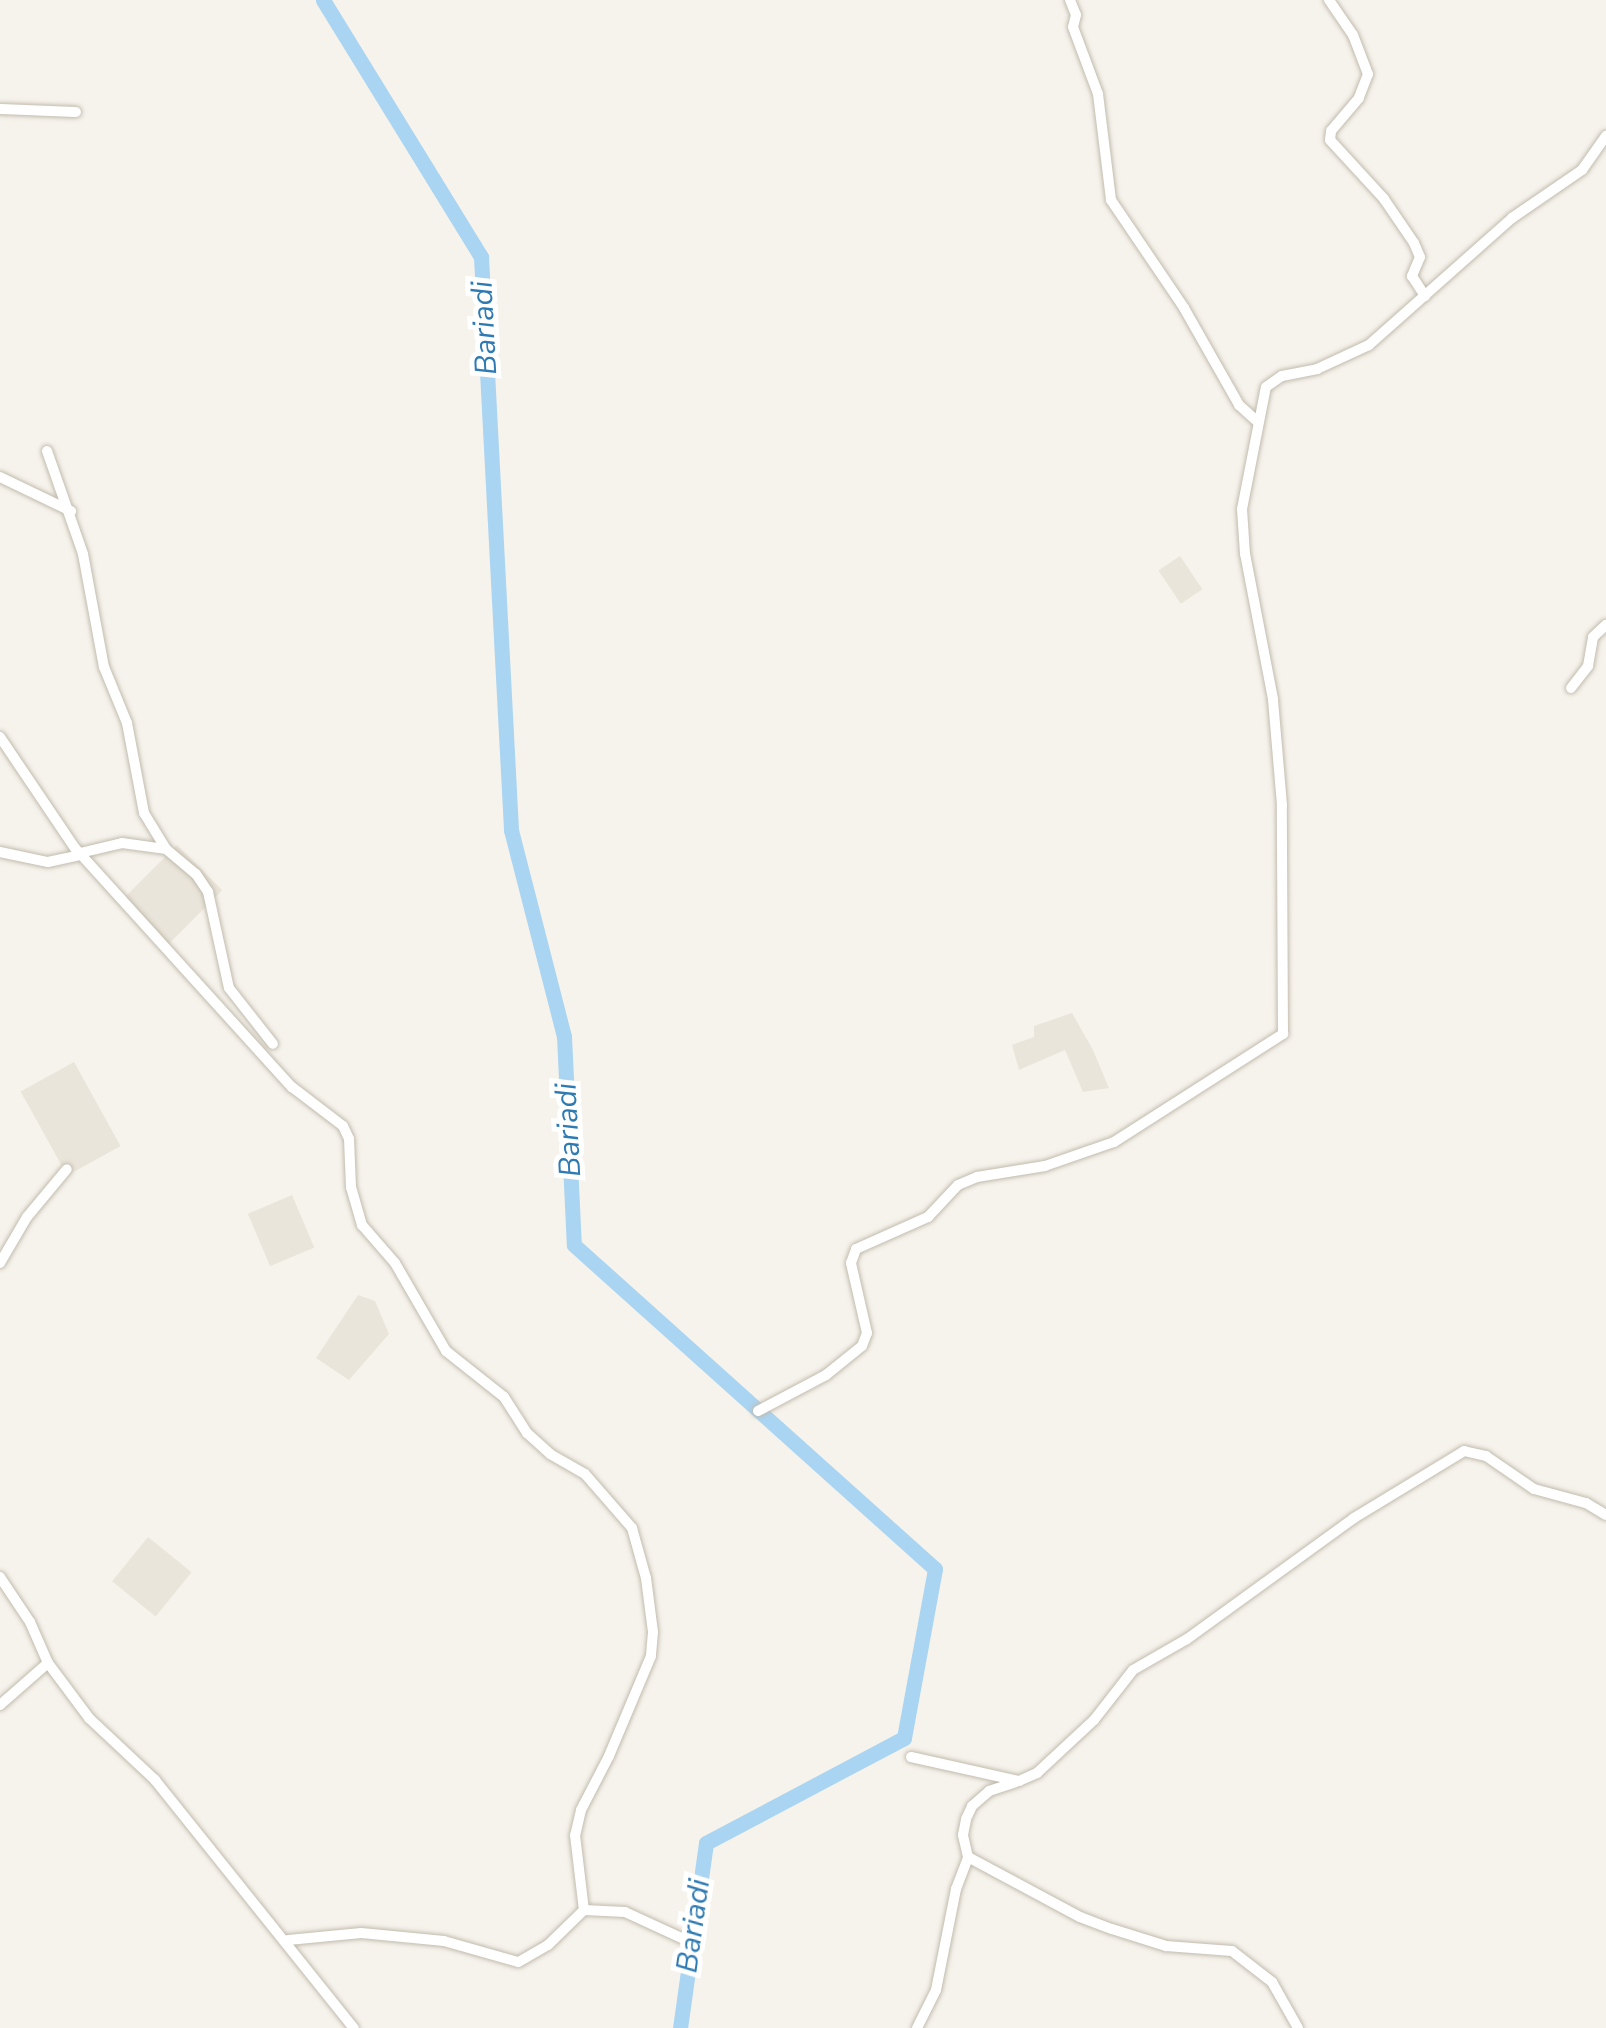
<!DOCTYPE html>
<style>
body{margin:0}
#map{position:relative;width:1606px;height:2028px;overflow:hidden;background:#f6f3ec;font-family:"Nunito Sans",sans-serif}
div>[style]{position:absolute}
.residential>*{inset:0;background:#eae5da;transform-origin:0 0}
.river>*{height:15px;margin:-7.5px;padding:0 7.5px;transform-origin:7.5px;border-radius:7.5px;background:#a9d4f2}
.roads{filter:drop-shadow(0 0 2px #c2bbae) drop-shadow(0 0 2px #c2bbae)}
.minor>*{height:10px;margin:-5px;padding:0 5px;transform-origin:5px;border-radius:5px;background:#fff}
span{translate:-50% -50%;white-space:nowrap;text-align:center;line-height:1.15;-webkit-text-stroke:10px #fff;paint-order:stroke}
.water-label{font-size:30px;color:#2e7ab2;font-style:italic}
</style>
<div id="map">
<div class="residential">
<div style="left:1180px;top:556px;width:40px;height:26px;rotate:56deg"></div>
<div style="left:177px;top:845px;width:64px;height:77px;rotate:45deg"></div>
<div style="clip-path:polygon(1072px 1013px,1093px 1050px,1109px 1088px,1083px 1092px,1065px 1050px,1019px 1070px,1012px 1045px,1034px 1037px,1034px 1026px)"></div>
<div style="left:74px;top:1062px;width:96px;height:61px;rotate:61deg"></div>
<div style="left:292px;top:1195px;width:57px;height:48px;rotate:67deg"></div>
<div style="clip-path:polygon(358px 1295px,375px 1301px,389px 1334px,349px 1380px,316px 1358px)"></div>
<div style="left:148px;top:1537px;width:56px;height:57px;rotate:39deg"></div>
</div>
<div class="river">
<div style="left:323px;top:0;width:302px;rotate:58.4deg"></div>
<div style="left:481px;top:257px;width:574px;rotate:87deg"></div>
<div style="left:511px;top:830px;width:213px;rotate:75.6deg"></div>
<div style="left:564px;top:1036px;width:209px;rotate:87.3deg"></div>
<div style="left:574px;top:1245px;width:485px;rotate:41.9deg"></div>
<div style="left:935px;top:1569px;width:172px;rotate:100.4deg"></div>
<div style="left:904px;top:1738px;width:224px;rotate:152.1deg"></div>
<div style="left:706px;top:1843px;width:187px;rotate:98deg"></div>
</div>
<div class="roads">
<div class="minor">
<div style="left:1070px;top:0;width:16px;rotate:68deg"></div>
<div style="left:1076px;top:15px;width:12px;rotate:104deg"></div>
<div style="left:1073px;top:27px;width:72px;rotate:69.5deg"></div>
<div style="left:1098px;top:94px;width:107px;rotate:83deg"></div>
<div style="left:1111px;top:200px;width:130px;rotate:55.9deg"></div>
<div style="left:1184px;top:308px;width:112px;rotate:60.4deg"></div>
<div style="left:1239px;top:405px;width:25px;rotate:42deg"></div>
<div style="left:1329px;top:0;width:42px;rotate:55.6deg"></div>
<div style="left:1353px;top:35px;width:42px;rotate:69deg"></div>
<div style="left:1368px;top:74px;width:26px;rotate:111deg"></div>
<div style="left:1359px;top:98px;width:43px;rotate:130.3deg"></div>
<div style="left:1331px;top:131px;width:9px;rotate:96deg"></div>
<div style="left:1330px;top:140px;width:80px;rotate:47.5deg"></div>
<div style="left:1384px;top:199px;width:53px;rotate:55.7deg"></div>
<div style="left:1414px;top:243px;width:15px;rotate:67deg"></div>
<div style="left:1420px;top:257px;width:21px;rotate:113deg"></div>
<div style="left:1412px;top:276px;width:24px;rotate:57deg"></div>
<div style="left:0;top:109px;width:76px;rotate:2.3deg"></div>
<div style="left:47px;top:451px;width:109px;rotate:70.7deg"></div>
<div style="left:83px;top:554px;width:115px;rotate:79.5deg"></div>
<div style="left:104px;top:667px;width:61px;rotate:67.7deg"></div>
<div style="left:127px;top:723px;width:92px;rotate:79.3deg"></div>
<div style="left:144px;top:813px;width:42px;rotate:58.6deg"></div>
<div style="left:166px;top:849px;width:39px;rotate:40deg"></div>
<div style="left:196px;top:874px;width:22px;rotate:56deg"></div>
<div style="left:208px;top:892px;width:98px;rotate:77.7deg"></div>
<div style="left:229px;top:988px;width:71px;rotate:51.8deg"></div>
<div style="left:0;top:477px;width:79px;rotate:25.6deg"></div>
<div style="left:1571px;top:688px;width:28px;rotate:-52deg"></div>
<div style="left:1588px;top:666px;width:29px;rotate:-80deg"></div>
<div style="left:1593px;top:637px;width:18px;rotate:-43deg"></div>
<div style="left:0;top:737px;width:134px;rotate:56deg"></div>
<div style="left:75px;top:848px;width:323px;rotate:47.8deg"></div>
<div style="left:292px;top:1087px;width:64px;rotate:37.4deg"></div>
<div style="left:343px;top:1126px;width:14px;rotate:65deg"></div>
<div style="left:349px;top:1139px;width:48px;rotate:87.6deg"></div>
<div style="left:351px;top:1187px;width:40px;rotate:74deg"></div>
<div style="left:362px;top:1225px;width:50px;rotate:49deg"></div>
<div style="left:395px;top:1263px;width:102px;rotate:59.9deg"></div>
<div style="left:446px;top:1351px;width:74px;rotate:38.4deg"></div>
<div style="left:504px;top:1397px;width:43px;rotate:57.4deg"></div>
<div style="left:527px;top:1433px;width:31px;rotate:42deg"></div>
<div style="left:550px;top:1454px;width:40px;rotate:29.7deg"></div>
<div style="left:585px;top:1474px;width:72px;rotate:49deg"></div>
<div style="left:632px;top:1528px;width:52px;rotate:74.4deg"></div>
<div style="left:646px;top:1578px;width:54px;rotate:82.6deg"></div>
<div style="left:653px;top:1632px;width:24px;rotate:95deg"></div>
<div style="left:651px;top:1656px;width:108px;rotate:112.8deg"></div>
<div style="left:609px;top:1756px;width:61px;rotate:117.4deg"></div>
<div style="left:581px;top:1810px;width:26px;rotate:103deg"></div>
<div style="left:575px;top:1835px;width:76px;rotate:83.2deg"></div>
<div style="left:584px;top:1910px;width:50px;rotate:135.8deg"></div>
<div style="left:548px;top:1945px;width:34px;rotate:150deg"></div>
<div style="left:518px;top:1962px;width:77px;rotate:-164.2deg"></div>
<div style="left:444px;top:1941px;width:83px;rotate:-174.5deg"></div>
<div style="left:361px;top:1933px;width:73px;rotate:174.5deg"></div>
<div style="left:0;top:852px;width:49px;rotate:11.8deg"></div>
<div style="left:48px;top:862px;width:35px;rotate:-12deg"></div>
<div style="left:80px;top:853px;width:43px;rotate:-13.4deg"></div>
<div style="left:122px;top:843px;width:43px;rotate:7.9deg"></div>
<div style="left:0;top:1263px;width:53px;rotate:-59.6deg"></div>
<div style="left:27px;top:1217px;width:62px;rotate:-50.2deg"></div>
<div style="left:758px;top:1411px;width:77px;rotate:-27.9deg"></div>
<div style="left:826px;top:1375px;width:46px;rotate:-38.9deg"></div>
<div style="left:862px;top:1346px;width:14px;rotate:-69deg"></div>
<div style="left:867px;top:1333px;width:72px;rotate:-102.9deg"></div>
<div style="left:851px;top:1263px;width:15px;rotate:-70deg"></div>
<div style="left:856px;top:1249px;width:79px;rotate:-24deg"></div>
<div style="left:928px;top:1217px;width:44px;rotate:-46.8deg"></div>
<div style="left:958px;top:1185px;width:21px;rotate:-23deg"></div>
<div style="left:977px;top:1177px;width:69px;rotate:-9.2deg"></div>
<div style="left:1045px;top:1166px;width:73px;rotate:-19.2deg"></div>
<div style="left:1114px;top:1142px;width:201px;rotate:-32.6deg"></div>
<div style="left:1283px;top:1034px;width:229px;rotate:-90.3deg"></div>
<div style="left:1282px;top:805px;width:106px;rotate:-94.9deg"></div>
<div style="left:1273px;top:699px;width:148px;rotate:-100.9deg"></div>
<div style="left:1245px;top:554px;width:45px;rotate:-93.8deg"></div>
<div style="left:1242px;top:509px;width:124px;rotate:-78.9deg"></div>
<div style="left:1266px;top:387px;width:19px;rotate:-35deg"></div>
<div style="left:1282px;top:376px;width:36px;rotate:-11deg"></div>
<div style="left:1317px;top:369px;width:57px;rotate:-24.8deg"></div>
<div style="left:1369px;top:345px;width:191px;rotate:-41.6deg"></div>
<div style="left:1512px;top:218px;width:85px;rotate:-34.4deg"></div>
<div style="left:1582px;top:170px;width:42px;rotate:-54.8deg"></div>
<div style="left:0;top:1577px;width:54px;rotate:56.3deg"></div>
<div style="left:30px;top:1622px;width:45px;rotate:66.3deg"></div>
<div style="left:48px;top:1663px;width:69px;rotate:53.3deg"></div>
<div style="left:89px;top:1718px;width:91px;rotate:43.2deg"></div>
<div style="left:155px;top:1780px;width:318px;rotate:51.3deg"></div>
<div style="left:0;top:1705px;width:64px;rotate:-41.2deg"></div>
<div style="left:911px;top:1757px;width:111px;rotate:12.5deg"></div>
<div style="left:1019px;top:1781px;width:20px;rotate:-24deg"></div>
<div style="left:1037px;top:1773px;width:78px;rotate:-42.9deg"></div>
<div style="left:1094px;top:1720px;width:63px;rotate:-52deg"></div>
<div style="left:1133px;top:1670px;width:62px;rotate:-29.9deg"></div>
<div style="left:1187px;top:1639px;width:206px;rotate:-35.9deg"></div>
<div style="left:1354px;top:1518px;width:129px;rotate:-31.3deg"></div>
<div style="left:1464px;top:1451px;width:23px;rotate:13deg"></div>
<div style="left:1486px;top:1456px;width:58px;rotate:34.5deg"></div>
<div style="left:1534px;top:1489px;width:54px;rotate:15.1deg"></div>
<div style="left:1586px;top:1503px;width:23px;rotate:31deg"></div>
<div style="left:968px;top:1857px;width:127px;rotate:28.2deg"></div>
<div style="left:1080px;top:1917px;width:34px;rotate:21deg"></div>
<div style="left:1112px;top:1929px;width:57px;rotate:17.5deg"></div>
<div style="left:1166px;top:1946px;width:66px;rotate:4.3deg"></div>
<div style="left:1232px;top:1951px;width:51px;rotate:37.8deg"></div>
<div style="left:1272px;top:1982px;width:53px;rotate:60.5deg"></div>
<div style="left:584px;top:1910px;width:41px;rotate:2.8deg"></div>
<div style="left:625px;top:1912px;width:67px;rotate:24.7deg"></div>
<div style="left:917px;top:2028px;width:42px;rotate:-63.4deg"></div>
<div style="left:936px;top:1990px;width:103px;rotate:-78.8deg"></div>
<div style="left:956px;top:1889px;width:34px;rotate:-69deg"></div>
<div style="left:968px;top:1857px;width:23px;rotate:-103deg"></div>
<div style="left:963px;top:1835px;width:16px;rotate:-79deg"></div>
<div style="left:966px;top:1819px;width:14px;rotate:-65deg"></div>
<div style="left:972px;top:1806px;width:23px;rotate:-41deg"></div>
<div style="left:989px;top:1791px;width:28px;rotate:-18deg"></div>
</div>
</div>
<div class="water-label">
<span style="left:485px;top:328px;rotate:-93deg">Bariadi</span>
<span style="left:569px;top:1130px;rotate:-93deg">Bariadi</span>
<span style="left:694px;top:1926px;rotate:-82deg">Bariadi</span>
</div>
</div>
